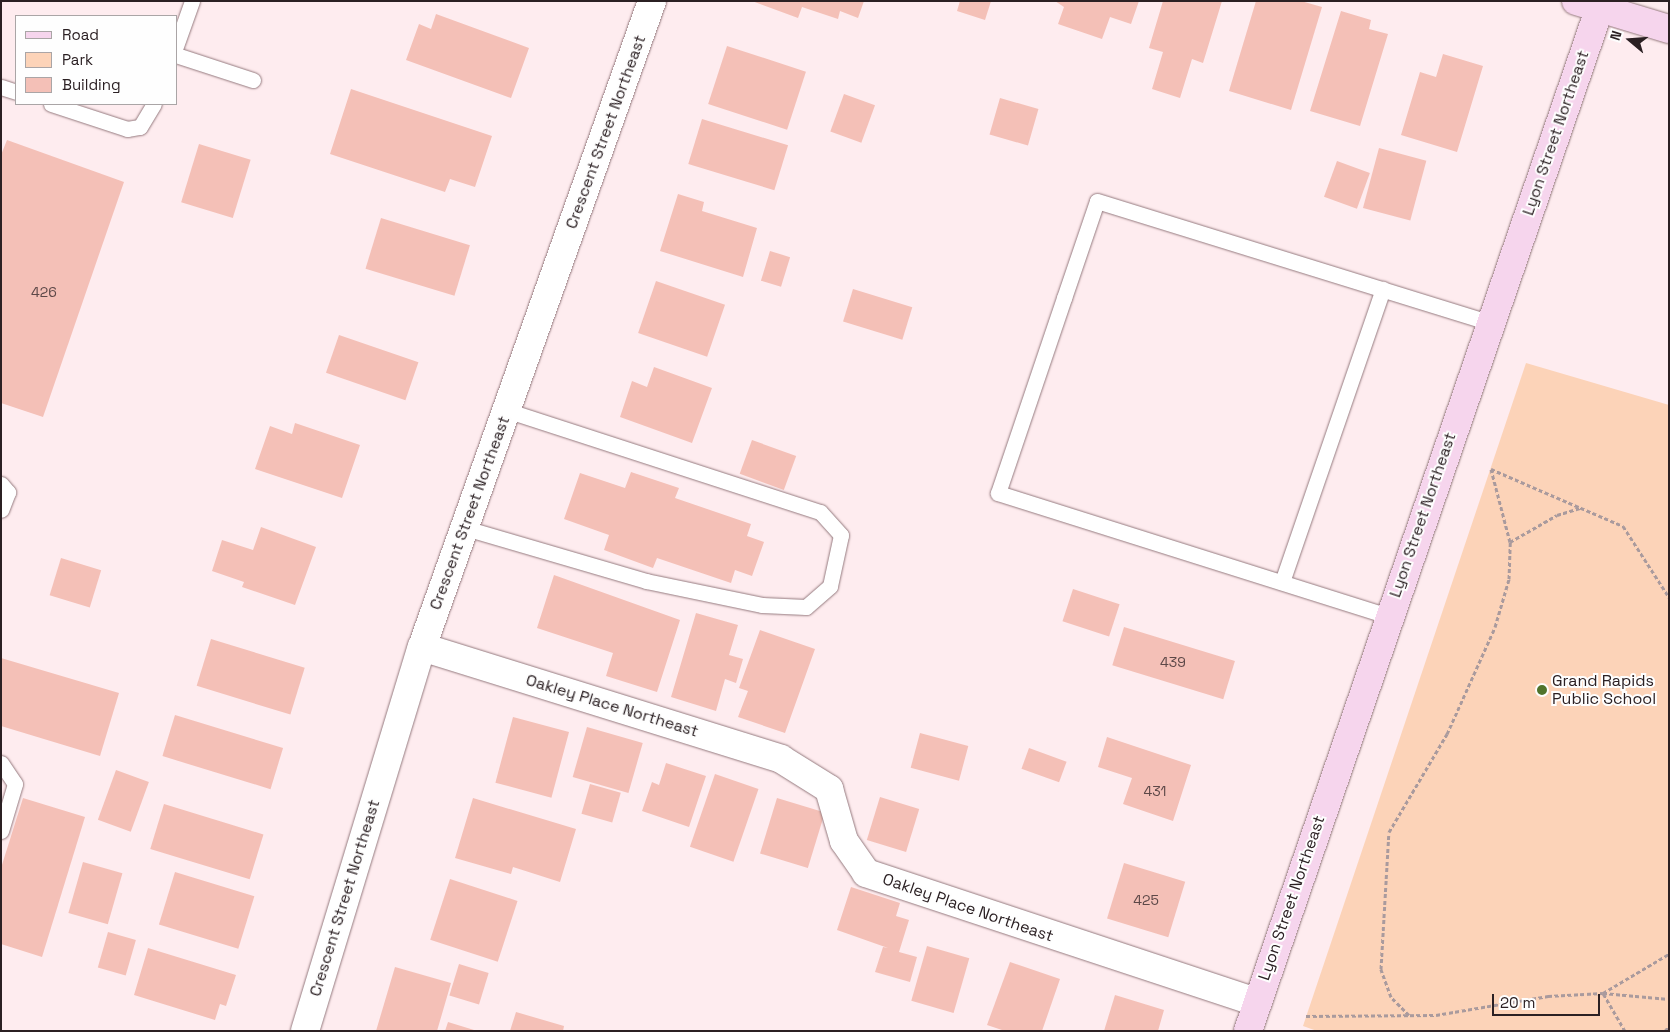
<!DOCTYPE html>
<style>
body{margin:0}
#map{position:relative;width:1670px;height:1032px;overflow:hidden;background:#feecef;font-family:"Space Grotesk",sans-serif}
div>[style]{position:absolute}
.green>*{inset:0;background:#fcd3b8}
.building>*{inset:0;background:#f4c0b7;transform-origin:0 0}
.path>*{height:3px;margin-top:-1.5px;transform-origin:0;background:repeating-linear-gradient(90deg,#a99a9d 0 4px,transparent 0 6.5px)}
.roads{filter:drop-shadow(0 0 1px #957a7f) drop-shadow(0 0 1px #957a7f)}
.lane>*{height:15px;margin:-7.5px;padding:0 7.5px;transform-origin:7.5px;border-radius:7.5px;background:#fff}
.street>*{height:28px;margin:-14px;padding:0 14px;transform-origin:14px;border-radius:14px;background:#fff}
.secondary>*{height:28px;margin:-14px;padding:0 14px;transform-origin:14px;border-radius:14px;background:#f6d5ed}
.dots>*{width:14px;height:14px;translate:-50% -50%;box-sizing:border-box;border:2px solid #fefefe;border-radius:50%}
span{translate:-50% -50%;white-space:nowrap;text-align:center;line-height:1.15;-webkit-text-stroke:4px #fefefe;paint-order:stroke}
.number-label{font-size:14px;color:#5d4848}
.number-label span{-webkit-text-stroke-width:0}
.street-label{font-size:16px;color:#2b2023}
.poi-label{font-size:16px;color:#2b2023}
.left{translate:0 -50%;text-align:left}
.frame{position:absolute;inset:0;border:2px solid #2b2023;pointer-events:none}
.legend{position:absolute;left:15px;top:15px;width:162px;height:90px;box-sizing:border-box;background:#fefefe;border:1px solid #aaa5a6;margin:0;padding:6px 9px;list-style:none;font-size:15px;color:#2b2023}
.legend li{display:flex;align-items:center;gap:10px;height:25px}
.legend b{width:25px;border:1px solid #aaa5a6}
.north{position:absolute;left:1605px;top:15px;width:50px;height:50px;-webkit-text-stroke:4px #fefefe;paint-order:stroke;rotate:288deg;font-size:14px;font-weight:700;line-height:20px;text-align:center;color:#2b2023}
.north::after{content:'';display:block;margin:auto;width:18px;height:22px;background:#2b2023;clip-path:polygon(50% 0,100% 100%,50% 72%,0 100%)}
.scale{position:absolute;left:1492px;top:994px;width:108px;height:22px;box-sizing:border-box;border:2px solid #2b2023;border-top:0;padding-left:6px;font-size:15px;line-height:18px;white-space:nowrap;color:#2b2023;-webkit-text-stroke:4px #fefefe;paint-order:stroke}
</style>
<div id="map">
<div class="green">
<div style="clip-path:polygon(1526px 363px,1669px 405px,1669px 1031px,1317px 1031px,1303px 1026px)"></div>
</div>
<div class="building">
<div style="clip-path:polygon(752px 1px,864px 1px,858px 18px,840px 11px,838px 19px,802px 7px,798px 18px)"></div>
<div style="clip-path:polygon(960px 1px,991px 1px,985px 20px,957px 11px)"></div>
<div style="clip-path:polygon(1055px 1px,1139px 1px,1131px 24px,1110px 17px,1102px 39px,1058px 24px,1064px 7px)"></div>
<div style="clip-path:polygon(1163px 1px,1222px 1px,1203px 63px,1192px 59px,1180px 98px,1152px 89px,1163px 52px,1149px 48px)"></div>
<div style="clip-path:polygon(1256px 1px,1301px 1px,1322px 7px,1291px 110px,1229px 91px)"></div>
<div style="clip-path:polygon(1341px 11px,1371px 20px,1369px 29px,1388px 34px,1360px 126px,1310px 111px)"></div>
<div style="clip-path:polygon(436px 14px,529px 48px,511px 98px,406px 60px,419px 24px,431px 29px)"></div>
<div style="left:727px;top:46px;width:83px;height:61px;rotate:18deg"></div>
<div style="clip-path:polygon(1443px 54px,1483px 66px,1457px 152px,1401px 135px,1420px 72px,1436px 77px)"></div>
<div style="clip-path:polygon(351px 89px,492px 136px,475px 187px,450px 179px,445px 192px,330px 154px)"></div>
<div style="left:844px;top:94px;width:33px;height:40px;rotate:20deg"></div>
<div style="left:1000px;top:98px;width:40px;height:38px;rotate:16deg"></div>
<div style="left:702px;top:119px;width:90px;height:47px;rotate:17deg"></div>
<div style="clip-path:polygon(7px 140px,124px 182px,43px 417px,1px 403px,1px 155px)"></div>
<div style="left:199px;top:144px;width:54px;height:61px;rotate:17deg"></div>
<div style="left:1379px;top:148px;width:49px;height:62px;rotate:15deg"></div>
<div style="left:1337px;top:161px;width:35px;height:38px;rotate:20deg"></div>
<div style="clip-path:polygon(678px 194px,704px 202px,702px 211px,757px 228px,743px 277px,660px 251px)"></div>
<div style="left:381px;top:218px;width:93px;height:53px;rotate:17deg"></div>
<div style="left:770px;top:251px;width:21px;height:31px;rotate:17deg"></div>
<div style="left:656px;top:281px;width:73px;height:55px;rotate:19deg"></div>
<div style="left:853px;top:289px;width:62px;height:34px;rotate:17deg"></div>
<div style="left:339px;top:335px;width:84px;height:40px;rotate:19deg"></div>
<div style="clip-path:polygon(654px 367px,712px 388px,692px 443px,620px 417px,632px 381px,647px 387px)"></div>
<div style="clip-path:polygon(295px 423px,360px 445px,342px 498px,255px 469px,270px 426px,292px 434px)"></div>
<div style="left:752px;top:440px;width:47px;height:36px;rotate:20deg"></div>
<div style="clip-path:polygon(631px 472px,679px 488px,675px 498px,751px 524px,747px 536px,764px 542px,752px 576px,735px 570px,731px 583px,657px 558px,653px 568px,604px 550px,609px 535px,564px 519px,580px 473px,625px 488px)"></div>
<div style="clip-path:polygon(261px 527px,316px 547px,295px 605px,242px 587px,244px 582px,212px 571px,222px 540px,253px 550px)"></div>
<div style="left:61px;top:558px;width:42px;height:39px;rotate:17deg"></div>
<div style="clip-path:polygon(554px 575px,680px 620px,657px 692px,606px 676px,613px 653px,537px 628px)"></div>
<div style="left:1073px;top:589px;width:49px;height:34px;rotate:18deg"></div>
<div style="clip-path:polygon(696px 613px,738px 625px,729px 655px,743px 659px,736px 683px,725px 679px,716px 711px,671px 697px)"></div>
<div style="left:1124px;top:627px;width:116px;height:40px;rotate:17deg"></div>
<div style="clip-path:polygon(760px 630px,815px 649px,785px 733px,738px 717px,748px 691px,739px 688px)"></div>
<div style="left:211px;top:639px;width:98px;height:49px;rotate:17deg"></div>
<div style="clip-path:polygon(1px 658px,119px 693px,100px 756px,1px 726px)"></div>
<div style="left:175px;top:715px;width:113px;height:43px;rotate:17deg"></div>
<div style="left:513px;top:717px;width:58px;height:68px;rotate:15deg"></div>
<div style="left:587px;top:727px;width:58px;height:52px;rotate:16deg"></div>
<div style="left:920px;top:733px;width:50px;height:36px;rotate:15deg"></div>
<div style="clip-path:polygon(1107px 737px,1191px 765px,1173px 821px,1123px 804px,1132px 778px,1098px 767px)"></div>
<div style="left:1029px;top:748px;width:40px;height:22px;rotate:20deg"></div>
<div style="clip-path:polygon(666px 763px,706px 776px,689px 827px,642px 811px,652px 782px,659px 785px)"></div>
<div style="left:116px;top:770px;width:35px;height:53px;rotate:20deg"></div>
<div style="left:715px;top:774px;width:46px;height:77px;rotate:19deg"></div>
<div style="left:590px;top:784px;width:32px;height:31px;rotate:16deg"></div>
<div style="left:880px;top:797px;width:41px;height:45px;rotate:17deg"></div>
<div style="clip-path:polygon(23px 798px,85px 817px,42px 957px,1px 944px,1px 868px)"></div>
<div style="clip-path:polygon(473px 798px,576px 829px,560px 882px,513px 867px,511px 874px,455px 858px)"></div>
<div style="left:777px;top:798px;width:50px;height:58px;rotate:17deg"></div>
<div style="left:164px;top:804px;width:104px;height:47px;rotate:17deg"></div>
<div style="left:83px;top:862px;width:41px;height:53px;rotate:16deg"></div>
<div style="left:1124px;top:863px;width:64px;height:58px;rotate:17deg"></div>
<div style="left:175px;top:872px;width:83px;height:55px;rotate:17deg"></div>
<div style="left:450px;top:879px;width:71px;height:64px;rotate:18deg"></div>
<div style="clip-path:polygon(851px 887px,900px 903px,896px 916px,909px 920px,899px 952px,917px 957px,910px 982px,875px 972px,883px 947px,888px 948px,837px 930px)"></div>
<div style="left:108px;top:932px;width:29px;height:37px;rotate:16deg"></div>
<div style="left:927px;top:946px;width:44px;height:57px;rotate:16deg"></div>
<div style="clip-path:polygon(148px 948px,236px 975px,226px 1006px,220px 1004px,215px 1020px,134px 995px)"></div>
<div style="clip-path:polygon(1010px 962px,1060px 979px,1042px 1031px,1005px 1031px,987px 1025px)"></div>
<div style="left:459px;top:964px;width:31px;height:33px;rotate:17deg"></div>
<div style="clip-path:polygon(395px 967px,451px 983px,437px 1031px,376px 1031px)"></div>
<div style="clip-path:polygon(1115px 995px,1164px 1010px,1158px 1031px,1104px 1031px)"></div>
<div style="clip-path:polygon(516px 1012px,564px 1026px,563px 1031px,510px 1031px)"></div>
<div style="clip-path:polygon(448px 1022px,474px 1030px,474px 1031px,445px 1031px)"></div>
</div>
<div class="path">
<div style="left:1491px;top:469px;width:144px;rotate:23.4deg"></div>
<div style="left:1623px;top:526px;width:85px;rotate:57.1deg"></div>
<div style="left:1510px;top:542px;width:54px;rotate:-29.9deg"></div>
<div style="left:1557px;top:515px;width:24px;rotate:-17deg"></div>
<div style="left:1409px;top:1015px;width:25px;rotate:-135deg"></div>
<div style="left:1391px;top:997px;width:30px;rotate:-110deg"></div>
<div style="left:1381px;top:969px;width:137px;rotate:-86.7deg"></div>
<div style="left:1389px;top:832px;width:114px;rotate:-59.4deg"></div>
<div style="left:1447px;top:734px;width:117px;rotate:-65.8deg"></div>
<div style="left:1495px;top:627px;width:50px;rotate:-73.7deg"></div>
<div style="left:1509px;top:579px;width:37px;rotate:-88deg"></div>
<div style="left:1510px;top:542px;width:75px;rotate:-104.6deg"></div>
<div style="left:1306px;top:1016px;width:130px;rotate:-0.4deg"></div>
<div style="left:1436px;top:1015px;width:114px;rotate:-9.6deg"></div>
<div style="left:1548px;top:996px;width:55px;rotate:-3.1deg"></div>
<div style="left:1603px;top:993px;width:77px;rotate:-30.6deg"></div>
<div style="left:1625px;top:1031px;width:44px;rotate:-120.1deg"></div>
<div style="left:1603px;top:993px;width:66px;rotate:5.2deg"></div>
<div style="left:1665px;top:1031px;width:6px;rotate:-51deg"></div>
</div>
<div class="roads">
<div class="lane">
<div style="left:176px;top:46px;width:48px;rotate:-70.4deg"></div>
<div style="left:176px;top:55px;width:81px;rotate:18deg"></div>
<div style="left:1px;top:87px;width:16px;rotate:18deg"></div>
<div style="left:51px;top:104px;width:80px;rotate:18.2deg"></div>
<div style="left:127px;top:129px;width:13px;rotate:-9deg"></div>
<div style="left:140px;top:127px;width:27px;rotate:-59deg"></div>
<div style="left:1px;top:484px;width:11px;rotate:49deg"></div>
<div style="left:8px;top:492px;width:19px;rotate:111deg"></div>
<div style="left:465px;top:528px;width:189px;rotate:16.3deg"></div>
<div style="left:646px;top:581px;width:118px;rotate:11.7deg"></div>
<div style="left:762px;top:605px;width:44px;rotate:2.6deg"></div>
<div style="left:806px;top:607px;width:32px;rotate:-41deg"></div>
<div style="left:830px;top:586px;width:52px;rotate:-77.8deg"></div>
<div style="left:841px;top:535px;width:31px;rotate:-132deg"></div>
<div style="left:820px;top:512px;width:329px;rotate:-162deg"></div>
<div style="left:1282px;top:582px;width:310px;rotate:-71deg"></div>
<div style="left:1388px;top:616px;width:409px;rotate:-162.5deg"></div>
<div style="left:998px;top:493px;width:206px;rotate:-71.3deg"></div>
<div style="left:1064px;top:298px;width:102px;rotate:-71.2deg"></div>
<div style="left:1097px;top:201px;width:410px;rotate:17.2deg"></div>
<div style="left:1px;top:763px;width:25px;rotate:56deg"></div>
<div style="left:15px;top:784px;width:49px;rotate:106.6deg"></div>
</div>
<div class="street">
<div style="left:422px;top:647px;width:376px;rotate:17.3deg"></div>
<div style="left:781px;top:759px;width:57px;rotate:32deg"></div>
<div style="left:829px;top:789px;width:54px;rotate:73.9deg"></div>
<div style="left:844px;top:841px;width:39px;rotate:55deg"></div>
<div style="left:866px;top:873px;width:412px;rotate:18.3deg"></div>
<div style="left:305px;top:1031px;width:401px;rotate:-73.1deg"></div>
<div style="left:422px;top:647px;width:686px;rotate:-70.4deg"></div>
</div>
<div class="secondary">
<div style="left:1576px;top:1px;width:97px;rotate:16.8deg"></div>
<div style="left:1248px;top:1031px;width:1089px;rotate:-71.03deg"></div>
</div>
</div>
<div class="dots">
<div style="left:1542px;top:690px;background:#50732b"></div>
</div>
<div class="number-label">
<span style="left:44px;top:292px">426</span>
<span style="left:1173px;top:662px">439</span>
<span style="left:1155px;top:791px">431</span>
<span style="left:1146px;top:900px">425</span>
</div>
<div class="street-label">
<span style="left:606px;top:132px;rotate:-70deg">Crescent Street Northeast</span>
<span style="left:1556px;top:133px;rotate:-71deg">Lyon Street Northeast</span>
<span style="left:470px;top:513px;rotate:-70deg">Crescent Street Northeast</span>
<span style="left:1423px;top:515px;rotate:-71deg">Lyon Street Northeast</span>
<span style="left:612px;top:706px;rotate:17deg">Oakley Place Northeast</span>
<span style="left:345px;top:898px;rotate:-73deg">Crescent Street Northeast</span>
<span style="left:1292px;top:898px;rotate:-71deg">Lyon Street Northeast</span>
<span style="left:968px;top:908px;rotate:19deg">Oakley Place Northeast</span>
</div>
<div class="poi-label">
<span class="left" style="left:1552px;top:690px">Grand Rapids<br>Public School</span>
</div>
<div class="frame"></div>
<ul class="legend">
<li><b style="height:6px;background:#f6d5ed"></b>Road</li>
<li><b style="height:14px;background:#fcd3b8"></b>Park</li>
<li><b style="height:14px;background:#f4c0b7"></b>Building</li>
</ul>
<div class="north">N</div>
<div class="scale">20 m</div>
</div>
